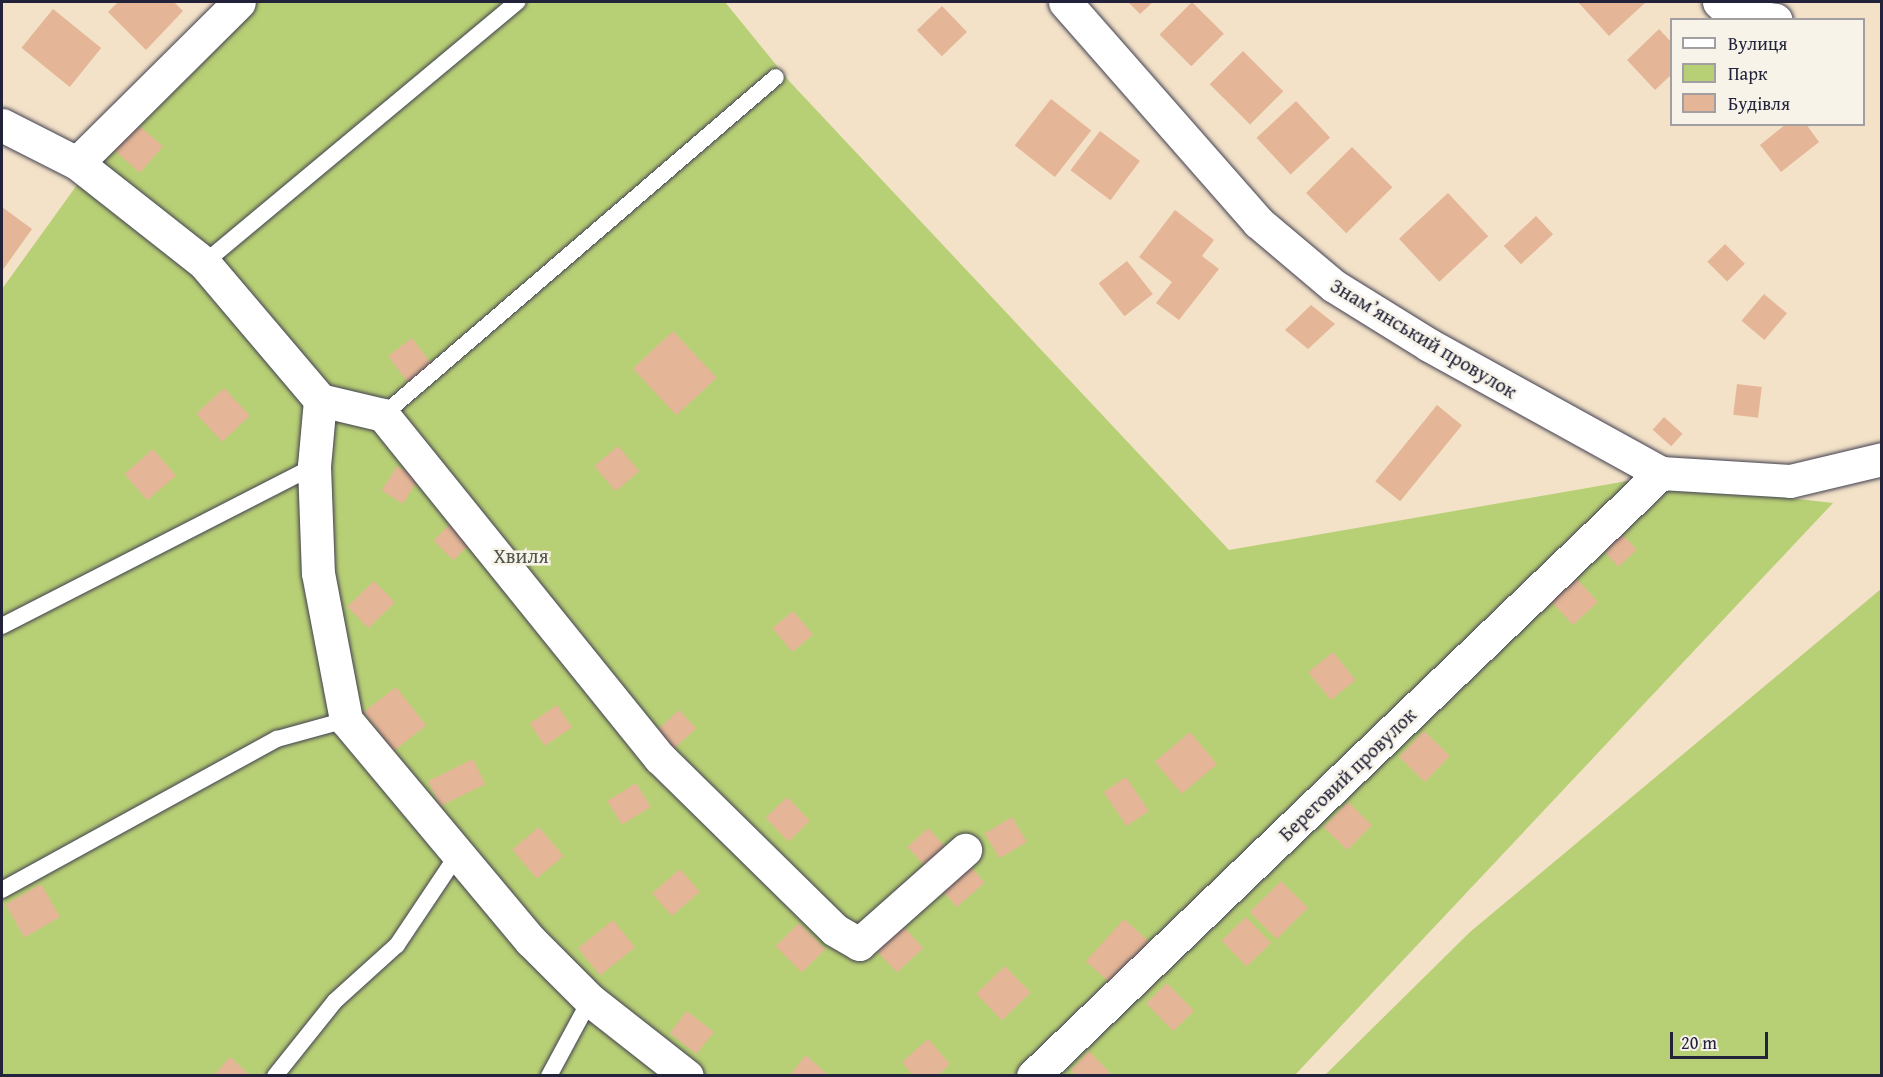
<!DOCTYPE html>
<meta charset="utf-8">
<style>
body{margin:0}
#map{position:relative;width:1883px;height:1077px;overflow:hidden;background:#f3e2c8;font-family:"Gentium Book Plus",serif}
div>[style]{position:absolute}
.green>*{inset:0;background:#b8d075}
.building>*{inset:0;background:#e4b697;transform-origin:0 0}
.roads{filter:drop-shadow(0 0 2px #413f50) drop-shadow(0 0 2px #413f50)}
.service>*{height:16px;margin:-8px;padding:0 8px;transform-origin:8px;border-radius:8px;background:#fff}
.minor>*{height:33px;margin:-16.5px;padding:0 16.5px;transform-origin:16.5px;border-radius:16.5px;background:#fff}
span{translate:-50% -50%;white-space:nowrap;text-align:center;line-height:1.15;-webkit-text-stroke:5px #f7f3e8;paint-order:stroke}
.street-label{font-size:20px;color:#22223b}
.park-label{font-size:20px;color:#4f564c}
.frame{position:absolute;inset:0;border:3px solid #22223b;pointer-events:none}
.legend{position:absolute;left:1670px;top:18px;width:195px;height:108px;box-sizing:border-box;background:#f7f3e8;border:2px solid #a29fa3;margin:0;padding:8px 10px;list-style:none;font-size:18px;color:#22223b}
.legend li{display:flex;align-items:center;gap:12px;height:30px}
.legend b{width:30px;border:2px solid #a29fa3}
.scale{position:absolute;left:1670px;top:1032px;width:98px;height:27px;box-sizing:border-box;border:3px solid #22223b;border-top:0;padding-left:8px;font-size:18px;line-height:21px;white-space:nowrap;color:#22223b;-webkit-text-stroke:4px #f7f3e8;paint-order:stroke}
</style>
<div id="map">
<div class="green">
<div style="clip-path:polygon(252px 2px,725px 2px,790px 82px,1229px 550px,1633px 480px,1833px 503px,1295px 1075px,2px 1076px,2px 289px,87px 171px)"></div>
<div style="clip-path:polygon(1881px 589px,1881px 1075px,1325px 1075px,1470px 932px)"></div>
</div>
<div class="building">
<div style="clip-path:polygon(118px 2px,174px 2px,183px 11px,146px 50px,108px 12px)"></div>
<div style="clip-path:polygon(1128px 2px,1153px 2px,1140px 14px)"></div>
<div style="left:1192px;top:2px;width:45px;height:46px;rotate:45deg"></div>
<div style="clip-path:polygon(1578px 2px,1646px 2px,1609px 36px)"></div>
<div style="left:942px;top:6px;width:36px;height:35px;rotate:46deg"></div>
<div style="left:53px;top:9px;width:62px;height:50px;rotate:39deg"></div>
<div style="clip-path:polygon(1659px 29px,1672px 43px,1672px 74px,1655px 90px,1627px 60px)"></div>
<div style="left:1243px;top:51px;width:57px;height:47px;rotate:45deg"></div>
<div style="left:1051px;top:99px;width:51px;height:59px;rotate:38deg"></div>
<div style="left:1296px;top:101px;width:50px;height:54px;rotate:47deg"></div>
<div style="left:135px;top:122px;width:37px;height:35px;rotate:41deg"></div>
<div style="clip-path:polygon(1786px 124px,1806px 124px,1819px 142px,1781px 172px,1760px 145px)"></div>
<div style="left:1100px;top:131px;width:50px;height:49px;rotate:37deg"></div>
<div style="left:1352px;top:147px;width:57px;height:65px;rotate:45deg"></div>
<div style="left:1448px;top:193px;width:59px;height:67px;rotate:47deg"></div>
<div style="clip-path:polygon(2px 207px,32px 229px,2px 271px)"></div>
<div style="clip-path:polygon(1175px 210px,1214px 240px,1202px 256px,1219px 269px,1179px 320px,1156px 303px,1172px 282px,1139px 257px)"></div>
<div style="left:1536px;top:216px;width:25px;height:44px;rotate:47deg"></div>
<div style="left:1725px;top:244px;width:28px;height:25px;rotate:45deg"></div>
<div style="left:1127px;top:261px;width:42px;height:36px;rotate:52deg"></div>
<div style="left:1764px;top:294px;width:30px;height:35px;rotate:40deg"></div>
<div style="clip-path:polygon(1311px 305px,1335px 324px,1308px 349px,1285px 330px)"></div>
<div style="left:673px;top:331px;width:64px;height:55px;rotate:47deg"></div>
<div style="left:412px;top:338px;width:34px;height:30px;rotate:53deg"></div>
<div style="left:1737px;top:384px;width:25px;height:31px;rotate:7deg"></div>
<div style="left:224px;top:388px;width:38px;height:38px;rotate:47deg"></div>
<div style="left:1437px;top:405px;width:32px;height:98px;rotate:39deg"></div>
<div style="left:1664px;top:417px;width:25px;height:17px;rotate:42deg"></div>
<div style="left:618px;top:446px;width:33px;height:31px;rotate:50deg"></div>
<div style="left:153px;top:449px;width:35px;height:38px;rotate:49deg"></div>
<div style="left:397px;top:466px;width:25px;height:29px;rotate:32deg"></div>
<div style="left:454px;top:520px;width:28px;height:29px;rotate:45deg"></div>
<div style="left:1621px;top:533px;width:23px;height:25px;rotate:47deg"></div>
<div style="left:1572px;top:574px;width:38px;height:34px;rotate:47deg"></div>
<div style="left:374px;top:581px;width:30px;height:37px;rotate:46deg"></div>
<div style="left:793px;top:611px;width:31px;height:27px;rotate:50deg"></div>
<div style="left:1333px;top:652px;width:36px;height:32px;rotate:51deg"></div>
<div style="left:396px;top:687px;width:49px;height:41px;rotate:52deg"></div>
<div style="left:557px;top:705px;width:27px;height:33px;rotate:56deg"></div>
<div style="left:679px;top:710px;width:25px;height:33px;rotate:47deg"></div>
<div style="left:1424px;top:731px;width:36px;height:36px;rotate:44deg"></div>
<div style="left:1190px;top:732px;width:42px;height:46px;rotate:50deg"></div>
<div style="left:473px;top:759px;width:28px;height:50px;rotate:64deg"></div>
<div style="left:1126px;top:777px;width:41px;height:27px;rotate:56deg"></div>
<div style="left:636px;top:783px;width:28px;height:34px;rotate:58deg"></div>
<div style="left:787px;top:797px;width:33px;height:30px;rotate:46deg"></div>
<div style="left:1348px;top:802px;width:33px;height:35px;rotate:44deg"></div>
<div style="left:1012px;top:817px;width:29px;height:32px;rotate:59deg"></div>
<div style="left:539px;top:827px;width:38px;height:35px;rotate:50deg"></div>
<div style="left:928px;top:828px;width:33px;height:28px;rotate:47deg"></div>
<div style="left:965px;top:860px;width:30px;height:37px;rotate:49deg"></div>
<div style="left:680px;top:869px;width:30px;height:37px;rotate:49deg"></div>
<div style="left:1281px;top:881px;width:38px;height:44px;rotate:45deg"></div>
<div style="left:41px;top:884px;width:38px;height:41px;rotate:60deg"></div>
<div style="left:1246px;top:917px;width:36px;height:34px;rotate:46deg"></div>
<div style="left:1124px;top:919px;width:39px;height:57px;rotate:42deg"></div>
<div style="left:613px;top:920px;width:35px;height:45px;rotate:51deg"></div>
<div style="left:898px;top:921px;width:37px;height:36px;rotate:47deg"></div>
<div style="left:799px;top:923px;width:37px;height:33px;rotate:45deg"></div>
<div style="left:1005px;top:966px;width:37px;height:40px;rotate:46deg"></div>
<div style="left:1167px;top:983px;width:39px;height:29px;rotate:46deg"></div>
<div style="left:687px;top:1011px;width:34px;height:28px;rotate:38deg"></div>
<div style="clip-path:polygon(928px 1039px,950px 1064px,937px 1076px,913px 1076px,902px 1062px)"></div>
<div style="clip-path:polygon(1089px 1051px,1113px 1076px,1076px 1076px,1071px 1070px)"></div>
<div style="clip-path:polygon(806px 1055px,829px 1076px,789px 1076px)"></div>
<div style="clip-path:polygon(230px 1057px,251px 1076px,213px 1076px)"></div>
</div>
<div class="roads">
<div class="service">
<div style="left:204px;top:263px;width:408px;rotate:-39.8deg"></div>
<div style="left:383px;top:415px;width:518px;rotate:-40.7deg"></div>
<div style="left:2px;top:626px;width:351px;rotate:-27.1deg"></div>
<div style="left:2px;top:890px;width:314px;rotate:-28.8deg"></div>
<div style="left:277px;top:739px;width:72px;rotate:-15.4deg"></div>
<div style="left:275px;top:1076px;width:96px;rotate:-51.3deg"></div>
<div style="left:335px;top:1001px;width:84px;rotate:-42.1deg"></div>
<div style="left:397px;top:945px;width:110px;rotate:-56.2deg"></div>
<div style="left:549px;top:1076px;width:86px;rotate:-61.7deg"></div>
</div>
<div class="minor">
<div style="left:1065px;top:2px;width:293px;rotate:48.7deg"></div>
<div style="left:1258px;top:222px;width:99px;rotate:40.1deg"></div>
<div style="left:1334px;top:286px;width:112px;rotate:31.8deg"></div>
<div style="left:1429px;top:345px;width:265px;rotate:28.9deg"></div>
<div style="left:1661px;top:473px;width:129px;rotate:3.5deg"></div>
<div style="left:1790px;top:481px;width:95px;rotate:-13.4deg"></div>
<div style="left:1719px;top:2px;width:18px;rotate:43deg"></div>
<div style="left:1732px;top:14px;width:44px;rotate:7.8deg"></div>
<div style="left:2px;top:125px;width:84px;rotate:26.9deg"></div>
<div style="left:77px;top:163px;width:162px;rotate:38.2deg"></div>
<div style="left:204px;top:263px;width:180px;rotate:49.7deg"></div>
<div style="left:320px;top:400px;width:65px;rotate:13.4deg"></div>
<div style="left:383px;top:415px;width:441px;rotate:51.1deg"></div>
<div style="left:660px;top:758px;width:245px;rotate:44.5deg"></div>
<div style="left:835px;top:930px;width:28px;rotate:30deg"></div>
<div style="left:859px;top:944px;width:142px;rotate:-41.6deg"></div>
<div style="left:77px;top:163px;width:228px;rotate:-44.8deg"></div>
<div style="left:320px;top:400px;width:66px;rotate:95.2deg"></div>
<div style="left:314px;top:466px;width:107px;rotate:87.9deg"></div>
<div style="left:318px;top:573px;width:150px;rotate:79.2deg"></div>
<div style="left:346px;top:720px;width:287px;rotate:50.1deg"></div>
<div style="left:530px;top:940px;width:85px;rotate:45deg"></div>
<div style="left:590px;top:1000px;width:123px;rotate:38.1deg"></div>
<div style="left:1033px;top:1076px;width:871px;rotate:-43.84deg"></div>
</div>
</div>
<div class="street-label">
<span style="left:1424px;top:338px;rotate:31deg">Знамʼянський провулок</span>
<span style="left:1347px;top:774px;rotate:-44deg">Береговий провулок</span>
</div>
<div class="park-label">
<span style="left:521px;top:555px">Хвиля</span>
</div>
<div class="frame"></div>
<ul class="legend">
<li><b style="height:8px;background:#fff"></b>Вулиця</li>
<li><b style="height:16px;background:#b8d075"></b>Парк</li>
<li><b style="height:16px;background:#e4b697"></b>Будівля</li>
</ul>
<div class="scale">20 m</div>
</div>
